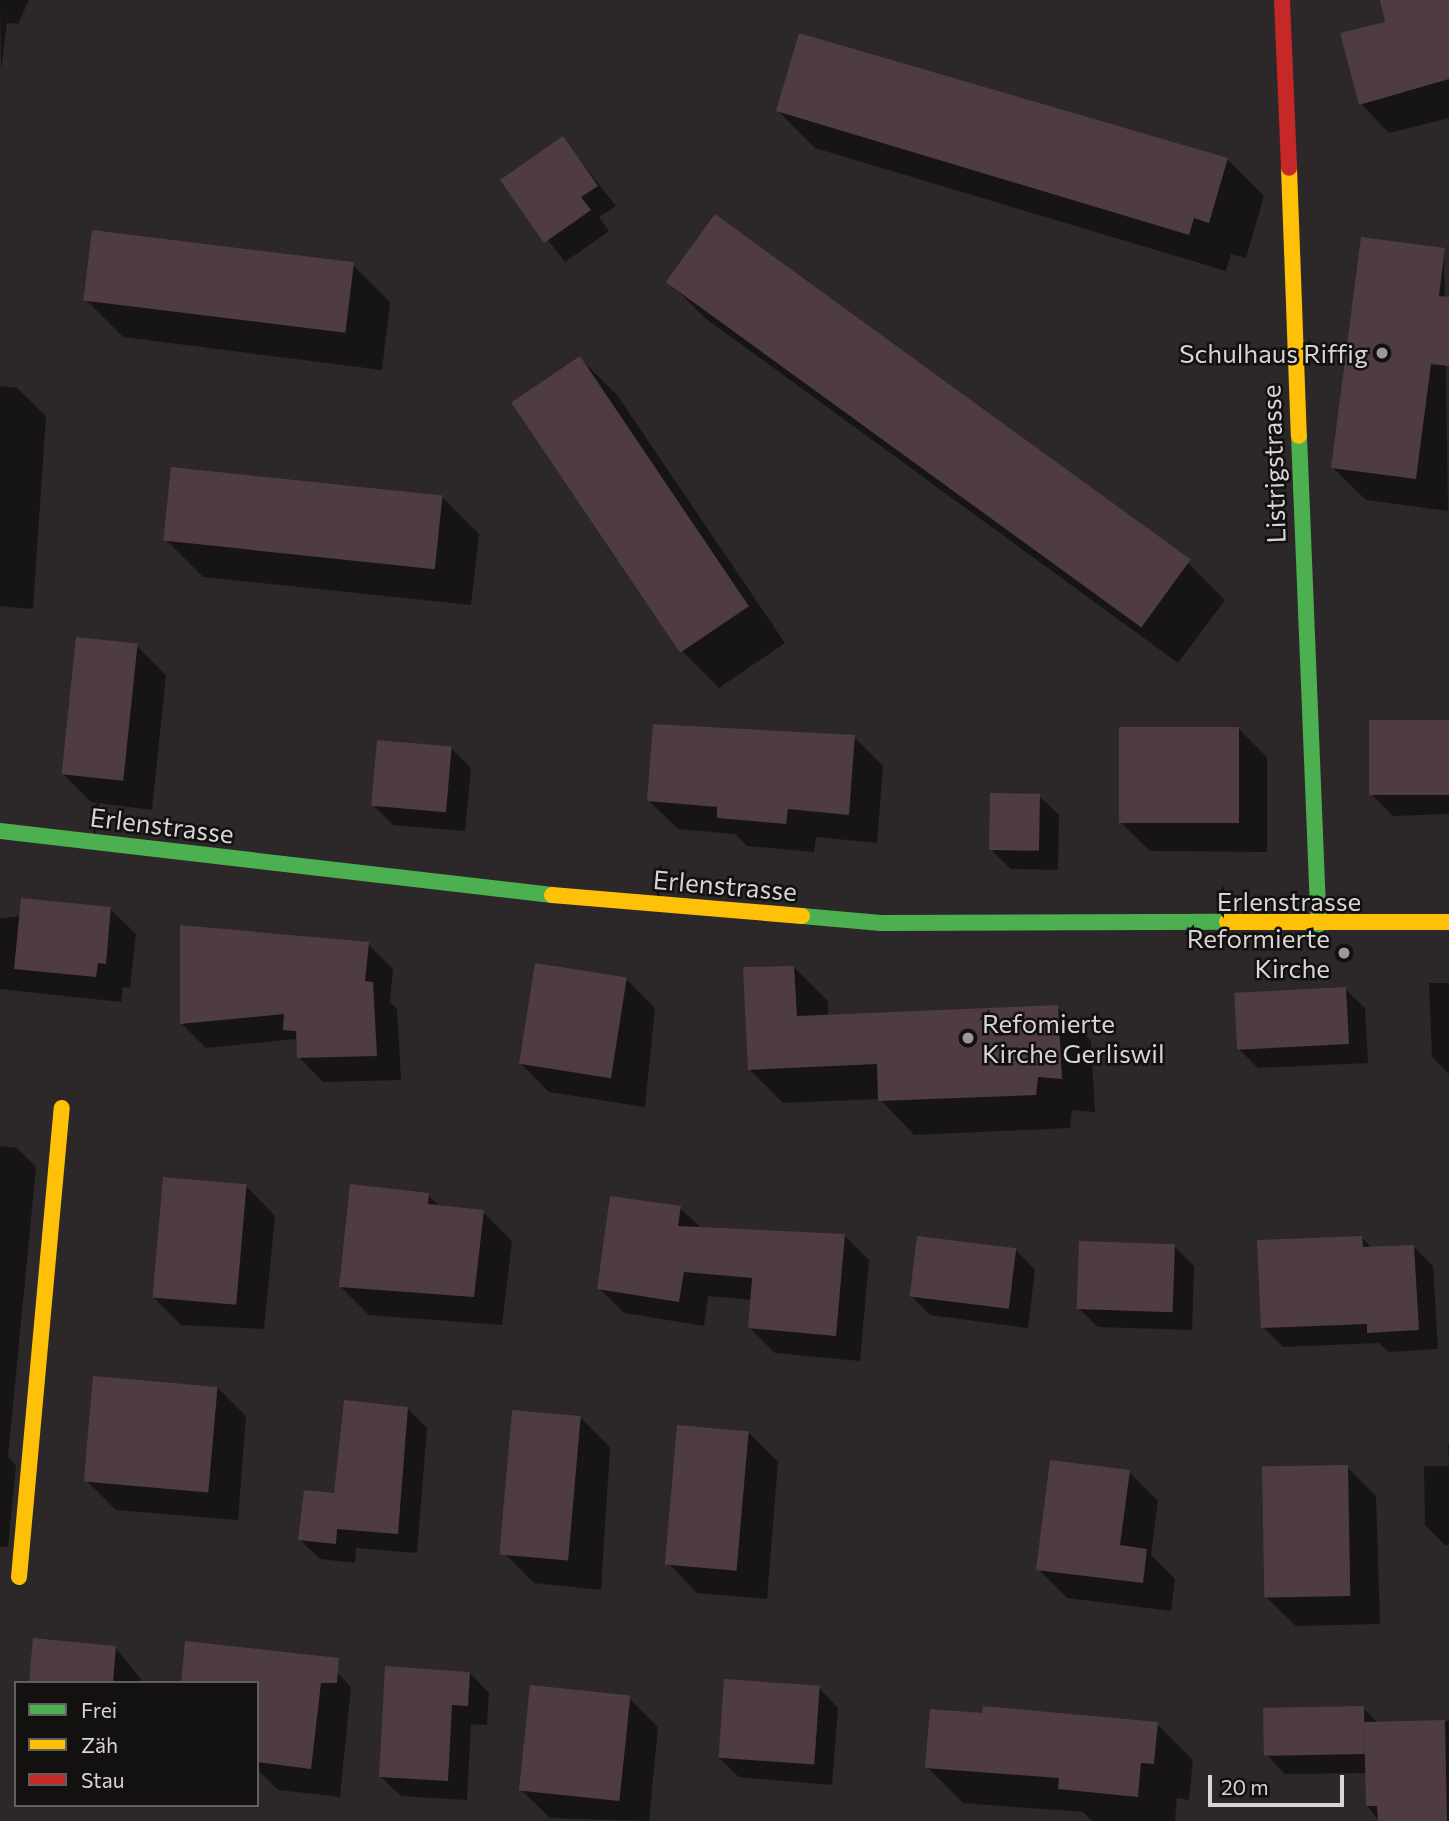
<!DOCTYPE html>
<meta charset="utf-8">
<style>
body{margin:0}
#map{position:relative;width:1449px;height:1821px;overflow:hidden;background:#2c2728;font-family:Commissioner,sans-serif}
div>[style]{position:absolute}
.shadow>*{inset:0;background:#0007}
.building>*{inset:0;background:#4e3c42;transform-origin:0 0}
.fast>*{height:16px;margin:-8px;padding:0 8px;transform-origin:8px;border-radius:8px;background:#4caf50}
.slow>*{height:16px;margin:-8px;padding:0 8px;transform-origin:8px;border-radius:8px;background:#ffc107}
.jam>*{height:16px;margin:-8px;padding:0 8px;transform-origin:8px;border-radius:8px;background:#c62828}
.dots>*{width:19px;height:19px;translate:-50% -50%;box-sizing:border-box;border:4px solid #131010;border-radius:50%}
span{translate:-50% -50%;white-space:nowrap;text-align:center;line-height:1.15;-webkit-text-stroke:5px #131010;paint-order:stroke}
.poi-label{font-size:26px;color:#d8d3d4}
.right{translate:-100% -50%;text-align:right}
.left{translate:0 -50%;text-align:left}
.street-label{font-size:26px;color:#d8d3d4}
.legend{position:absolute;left:14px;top:1681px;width:245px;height:126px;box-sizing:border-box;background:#131010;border:2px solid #625e5e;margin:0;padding:9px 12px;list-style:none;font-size:21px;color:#d8d3d4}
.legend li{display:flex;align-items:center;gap:14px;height:35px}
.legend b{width:35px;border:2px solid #625e5e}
.scale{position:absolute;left:1208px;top:1775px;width:136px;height:32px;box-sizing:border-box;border:4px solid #d8d3d4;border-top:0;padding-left:9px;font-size:21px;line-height:24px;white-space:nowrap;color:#d8d3d4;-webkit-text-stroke:5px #131010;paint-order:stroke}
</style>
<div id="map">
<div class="shadow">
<div style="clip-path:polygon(0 0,29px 0,18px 24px,7px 23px,1px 70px)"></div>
<div style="clip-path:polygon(1382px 0,1449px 0,1449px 118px,1389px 133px,1361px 104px,1387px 23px)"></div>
<div style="clip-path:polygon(778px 111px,1227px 159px,1264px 196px,1246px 258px,1231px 254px,1226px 271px,815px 148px)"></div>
<div style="clip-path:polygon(562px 138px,616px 206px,599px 217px,609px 231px,565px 262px,502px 181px)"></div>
<div style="clip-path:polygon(715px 217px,1188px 563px,1225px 600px,1178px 663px,705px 318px,668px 281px)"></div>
<div style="clip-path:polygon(1444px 250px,1448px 511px,1366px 500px,1333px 468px)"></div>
<div style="clip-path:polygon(353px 265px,390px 302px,382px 370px,123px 337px,86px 300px)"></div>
<div style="clip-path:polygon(580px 358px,617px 395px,785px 643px,719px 688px,682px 651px,514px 403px)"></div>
<div style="clip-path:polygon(0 386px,17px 388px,46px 416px,33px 609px,0 606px)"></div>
<div style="clip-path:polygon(442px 497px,479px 534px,471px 605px,203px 577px,166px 540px)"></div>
<div style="clip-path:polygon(137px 646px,166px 675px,152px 810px,91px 802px,62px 773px)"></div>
<div style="clip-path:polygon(1449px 722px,1449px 814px,1393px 816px,1373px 796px)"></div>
<div style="clip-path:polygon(1238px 728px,1267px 757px,1267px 852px,1150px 851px,1121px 823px)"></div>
<div style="clip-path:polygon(854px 737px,883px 766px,877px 843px,816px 837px,814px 852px,747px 846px,735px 834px,678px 829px,649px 801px)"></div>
<div style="clip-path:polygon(451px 748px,471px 768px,465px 831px,393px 825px,373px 805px)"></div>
<div style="clip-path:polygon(1039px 796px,1059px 815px,1058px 870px,1011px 869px,991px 850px)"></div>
<div style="clip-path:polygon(110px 909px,136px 934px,130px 988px,123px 987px,121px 1002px,0 989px,0 918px)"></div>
<div style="clip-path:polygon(368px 944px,393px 969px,390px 1002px,397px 1009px,401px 1080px,323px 1082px,299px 1057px,295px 1039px,206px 1048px,182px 1024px)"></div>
<div style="clip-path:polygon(794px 967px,828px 1001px,828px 1017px,1057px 1007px,1091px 1041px,1095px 1112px,1072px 1110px,1070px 1128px,914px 1135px,880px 1099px,783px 1103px,749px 1069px)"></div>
<div style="clip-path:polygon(626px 979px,655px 1008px,645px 1107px,549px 1092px,520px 1063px)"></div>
<div style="clip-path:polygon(1429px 983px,1449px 983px,1449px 1074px,1432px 1057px)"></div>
<div style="clip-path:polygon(1345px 989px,1365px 1008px,1368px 1063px,1258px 1068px,1239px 1049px)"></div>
<div style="clip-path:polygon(0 1146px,17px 1148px,36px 1167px,8px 1457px,16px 1465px,8px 1547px,0 1546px)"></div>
<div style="clip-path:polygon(247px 1187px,275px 1216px,264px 1329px,181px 1325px,152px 1296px)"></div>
<div style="clip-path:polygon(428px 1195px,440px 1207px,483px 1212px,512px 1241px,502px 1325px,369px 1315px,340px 1286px)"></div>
<div style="clip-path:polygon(680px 1208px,702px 1229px,844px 1235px,869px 1260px,860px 1361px,775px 1353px,750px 1328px,752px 1300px,708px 1296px,704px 1326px,624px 1313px,599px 1288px)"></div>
<div style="clip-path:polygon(1361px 1237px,1373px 1249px,1414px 1247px,1433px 1266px,1438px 1349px,1389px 1352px,1379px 1343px,1283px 1347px,1263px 1327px)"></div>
<div style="clip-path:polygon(1174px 1246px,1194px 1266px,1192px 1330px,1098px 1327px,1078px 1308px)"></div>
<div style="clip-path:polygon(1016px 1250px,1035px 1270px,1028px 1328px,930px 1315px,911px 1296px)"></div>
<div style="clip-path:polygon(217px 1387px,246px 1416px,238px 1520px,116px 1510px,87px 1481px)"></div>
<div style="clip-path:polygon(407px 1408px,427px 1428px,417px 1553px,356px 1548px,355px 1563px,320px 1559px,300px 1540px)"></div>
<div style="clip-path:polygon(581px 1418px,610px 1447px,601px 1590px,534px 1583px,505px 1554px)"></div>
<div style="clip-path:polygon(749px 1433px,778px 1462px,767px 1599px,697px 1593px,669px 1564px)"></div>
<div style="clip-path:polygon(1448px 1445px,1449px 1445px,1449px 1545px,1445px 1545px,1425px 1525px,1424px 1466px,1449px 1466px)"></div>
<div style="clip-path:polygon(1347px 1467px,1376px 1496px,1380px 1624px,1296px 1626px,1267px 1598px)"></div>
<div style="clip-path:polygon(1129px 1472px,1158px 1501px,1151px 1555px,1175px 1579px,1171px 1611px,1067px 1598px,1038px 1569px)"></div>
<div style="clip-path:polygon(115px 1647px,144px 1683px,31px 1683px)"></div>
<div style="clip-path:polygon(323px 1658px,351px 1687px,340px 1797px,278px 1790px,257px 1769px,257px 1683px)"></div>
<div style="clip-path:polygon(470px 1673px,489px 1693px,487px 1725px,471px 1724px,467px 1800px,401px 1796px,381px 1777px)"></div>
<div style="clip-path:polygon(819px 1688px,838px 1708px,832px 1785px,739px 1777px,719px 1758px)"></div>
<div style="clip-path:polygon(629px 1698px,658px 1727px,649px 1821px,550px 1818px,521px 1790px)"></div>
<div style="clip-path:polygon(1363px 1708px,1378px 1723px,1449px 1721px,1449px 1821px,1379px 1821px,1367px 1805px,1367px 1773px,1285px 1774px,1266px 1754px)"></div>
<div style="clip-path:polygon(984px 1715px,1157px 1724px,1193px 1760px,1189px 1800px,1177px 1798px,1175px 1821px,1092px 1821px,1083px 1812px,963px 1803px,927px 1767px)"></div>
</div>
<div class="building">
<div style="clip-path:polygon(1380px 0,1449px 0,1449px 79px,1359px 105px,1340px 33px,1385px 22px)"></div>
<div style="clip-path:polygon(799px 33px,1228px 158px,1209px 223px,1194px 218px,1189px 235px,776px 111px)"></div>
<div style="clip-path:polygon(563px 136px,598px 186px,581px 197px,591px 210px,544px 243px,500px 180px)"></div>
<div style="left:715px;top:214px;width:588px;height:84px;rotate:36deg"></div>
<div style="left:92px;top:230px;width:264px;height:71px;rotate:7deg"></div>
<div style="clip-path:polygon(1361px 237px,1445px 248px,1439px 296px,1449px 297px,1449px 366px,1431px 364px,1416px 479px,1331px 468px)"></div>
<div style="left:580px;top:356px;width:302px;height:83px;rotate:56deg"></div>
<div style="left:171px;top:467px;width:273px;height:74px;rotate:6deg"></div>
<div style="left:76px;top:637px;width:62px;height:138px;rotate:6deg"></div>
<div style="left:1449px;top:720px;width:75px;height:80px;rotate:90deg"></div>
<div style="clip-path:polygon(653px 724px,855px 735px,849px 815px,788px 809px,786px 824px,717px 818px,717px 807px,647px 801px)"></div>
<div style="left:1119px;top:727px;width:120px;height:96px"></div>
<div style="left:377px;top:740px;width:75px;height:66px;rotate:5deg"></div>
<div style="left:990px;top:793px;width:50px;height:57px;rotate:1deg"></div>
<div style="clip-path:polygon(21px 898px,111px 907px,106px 964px,98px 963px,96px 977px,14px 969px)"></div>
<div style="clip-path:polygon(180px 925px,369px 942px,365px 981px,373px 982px,377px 1056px,297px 1058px,296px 1031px,283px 1030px,284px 1014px,180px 1024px)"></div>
<div style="left:535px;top:963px;width:93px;height:102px;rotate:9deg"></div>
<div style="clip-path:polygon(794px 966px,797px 1016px,1058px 1005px,1062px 1079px,1038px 1077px,1036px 1095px,878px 1101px,877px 1064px,748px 1070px,743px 967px)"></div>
<div style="left:1346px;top:987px;width:57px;height:112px;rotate:87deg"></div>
<div style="left:163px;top:1177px;width:84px;height:121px;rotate:5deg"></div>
<div style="clip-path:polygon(350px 1184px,429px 1193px,428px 1204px,484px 1210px,474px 1297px,339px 1287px)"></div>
<div style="clip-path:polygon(610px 1196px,681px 1206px,678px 1226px,845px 1234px,836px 1336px,748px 1328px,752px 1278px,684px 1272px,679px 1302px,597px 1289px)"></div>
<div style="left:917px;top:1236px;width:100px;height:61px;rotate:7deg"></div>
<div style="clip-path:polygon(1362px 1236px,1363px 1247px,1414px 1245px,1419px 1330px,1367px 1333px,1367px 1324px,1261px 1328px,1257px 1240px)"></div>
<div style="left:1079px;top:1241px;width:96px;height:68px;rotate:2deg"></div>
<div style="left:93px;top:1376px;width:125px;height:106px;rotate:5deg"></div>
<div style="clip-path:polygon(344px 1400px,408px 1407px,398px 1534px,337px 1529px,336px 1544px,298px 1540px,304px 1490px,334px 1493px)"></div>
<div style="left:512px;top:1410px;width:69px;height:145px;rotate:5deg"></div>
<div style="left:677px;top:1425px;width:72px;height:140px;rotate:5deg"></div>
<div style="clip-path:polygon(1050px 1460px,1130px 1470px,1120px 1545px,1147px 1549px,1143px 1583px,1036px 1570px)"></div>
<div style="left:1348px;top:1465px;width:131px;height:86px;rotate:89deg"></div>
<div style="clip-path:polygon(33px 1638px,116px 1646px,113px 1683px,29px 1683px)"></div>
<div style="clip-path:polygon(185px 1641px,339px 1658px,337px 1683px,321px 1683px,311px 1769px,257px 1762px,257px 1683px,181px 1683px)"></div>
<div style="clip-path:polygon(385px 1666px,470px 1672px,468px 1706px,452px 1705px,448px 1781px,379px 1777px)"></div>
<div style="left:724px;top:1679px;width:96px;height:79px;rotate:4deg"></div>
<div style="left:530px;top:1685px;width:101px;height:106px;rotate:6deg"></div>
<div style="clip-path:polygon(983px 1706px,1158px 1722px,1154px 1764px,1141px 1763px,1138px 1797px,1058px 1789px,1059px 1778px,925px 1768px,930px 1709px,982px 1713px)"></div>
<div style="left:1364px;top:1706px;width:48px;height:101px;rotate:89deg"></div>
<div style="clip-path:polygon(1445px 1720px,1447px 1821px,1378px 1821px,1377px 1806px,1366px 1806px,1364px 1722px)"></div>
</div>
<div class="fast">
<div style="left:1299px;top:436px;width:489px;rotate:87.7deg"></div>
<div style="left:0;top:831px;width:556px;rotate:6.61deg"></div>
<div style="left:802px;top:916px;width:79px;rotate:5.1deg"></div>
<div style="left:881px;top:923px;width:346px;rotate:-0.2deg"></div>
</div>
<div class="slow">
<div style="left:1289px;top:168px;width:268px;rotate:87.9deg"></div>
<div style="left:552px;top:895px;width:251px;rotate:4.8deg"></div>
<div style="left:1227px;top:922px;width:222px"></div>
<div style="left:19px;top:1577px;width:471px;rotate:-84.8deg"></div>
</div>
<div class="jam">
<div style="left:1282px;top:0;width:168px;rotate:87.6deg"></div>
</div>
<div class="dots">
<div style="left:1382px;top:353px;background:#9c9798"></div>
<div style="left:1344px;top:953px;background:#9c9798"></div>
<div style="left:968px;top:1038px;background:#9c9798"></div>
</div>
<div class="poi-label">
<span class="right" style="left:1368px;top:353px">Schulhaus Riffig</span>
<span class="right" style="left:1330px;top:953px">Reformierte<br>Kirche</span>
<span class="left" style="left:982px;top:1038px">Refomierte<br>Kirche Gerliswil</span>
</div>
<div class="street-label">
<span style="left:1273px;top:464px;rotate:-92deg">Listrigstrasse</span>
<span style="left:162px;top:825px;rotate:7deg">Erlenstrasse</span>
<span style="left:725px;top:885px;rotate:5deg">Erlenstrasse</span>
<span style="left:1289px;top:901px">Erlenstrasse</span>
</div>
<ul class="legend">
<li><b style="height:9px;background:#4caf50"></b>Frei</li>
<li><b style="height:9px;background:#ffc107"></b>Zäh</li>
<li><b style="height:9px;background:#c62828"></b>Stau</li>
</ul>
<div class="scale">20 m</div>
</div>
